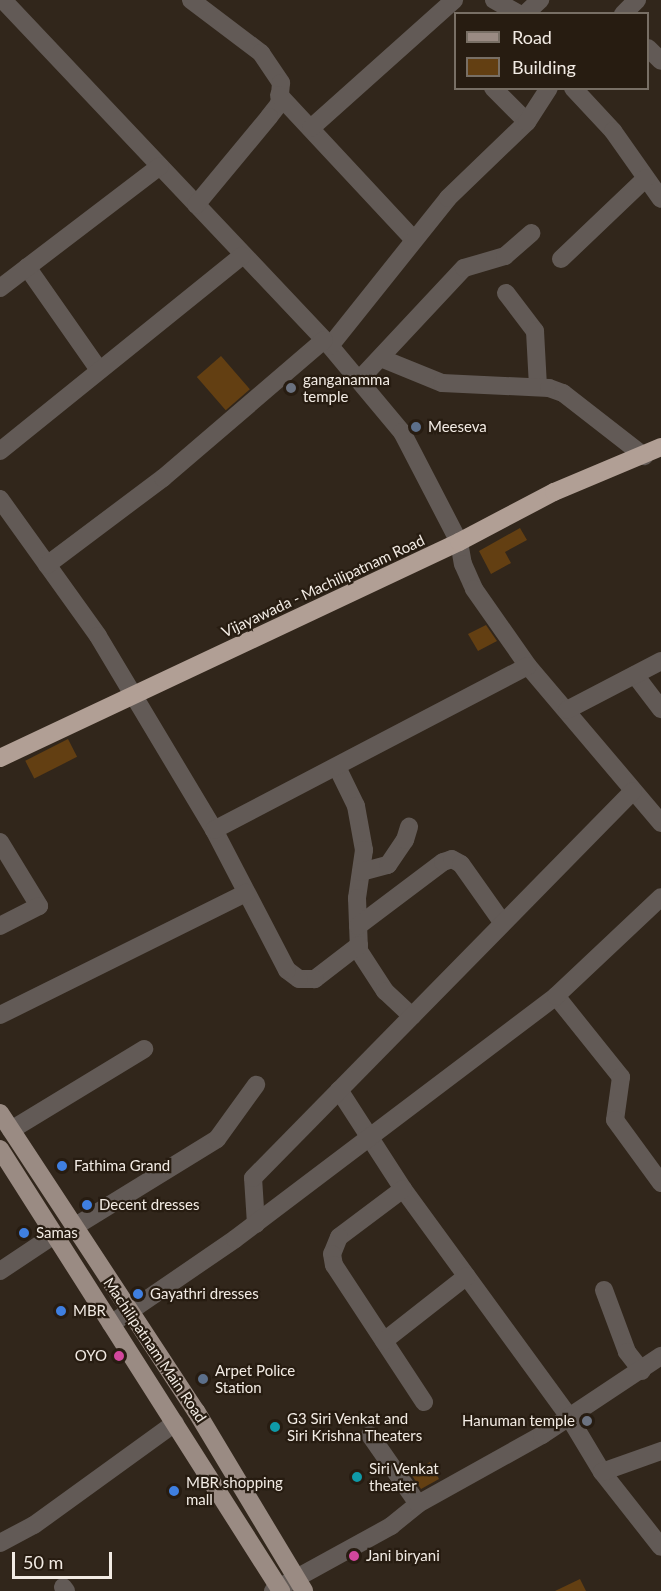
<!DOCTYPE html>
<style>
body{margin:0}
#map{position:relative;width:661px;height:1591px;overflow:hidden;background:#31261b;font-family:Lato,sans-serif}
div>[style]{position:absolute}
.building>*{inset:0;background:#633f12;transform-origin:0 0}
.minor>*{height:18px;margin:-9px;padding:0 9px;transform-origin:9px;border-radius:9px;background:#625a56}
.major>*{height:18px;margin:-9px;padding:0 9px;transform-origin:9px;border-radius:9px;background:#9a8b83}
.highway>*{height:18px;margin:-9px;padding:0 9px;transform-origin:9px;border-radius:9px;background:#b19f95}
.dots>*{width:16px;height:16px;translate:-50% -50%;box-sizing:border-box;border:3px solid #271c11;border-radius:50%}
span{translate:-50% -50%;white-space:nowrap;text-align:center;line-height:1.15;-webkit-text-stroke:4.5px #271c11;paint-order:stroke}
.poi-label{font-size:15px;color:#f2ebe4}
.left{translate:0 -50%;text-align:left}
.right{translate:-100% -50%;text-align:right}
.street-label{font-size:15px;color:#f2ebe4}
.legend{position:absolute;left:454px;top:12px;width:195px;height:78px;box-sizing:border-box;background:#271c11;border:2px solid #786f65;margin:0;padding:8px 10px;list-style:none;font-size:18px;color:#f2ebe4}
.legend li{display:flex;align-items:center;gap:12px;height:30px}
.legend b{width:30px;border:2px solid #786f65}
.scale{position:absolute;left:12px;top:1552px;width:100px;height:27px;box-sizing:border-box;border:3px solid #f2ebe4;border-top:0;padding-left:8px;font-size:18px;line-height:21px;white-space:nowrap;color:#f2ebe4;-webkit-text-stroke:4px #271c11;paint-order:stroke}
</style>
<div id="map">
<div class="building">
<div style="left:221px;top:356px;width:44px;height:32px;rotate:49deg"></div>
<div style="clip-path:polygon(520px 528px,527px 540px,505px 552px,511px 563px,491px 574px,479px 551px)"></div>
<div style="clip-path:polygon(486px 625px,497px 641px,478px 651px,468px 634px)"></div>
<div style="left:68px;top:739px;width:20px;height:48px;rotate:63deg"></div>
<div style="clip-path:polygon(430px 1462px,439px 1479px,421px 1489px,411px 1474px)"></div>
<div style="clip-path:polygon(580px 1579px,586px 1591px,555px 1591px)"></div>
</div>
<div class="minor">
<div style="left:3px;top:0;width:476px;rotate:46.6deg"></div>
<div style="left:330px;top:346px;width:112px;rotate:50.1deg"></div>
<div style="left:402px;top:432px;width:124px;rotate:62.6deg"></div>
<div style="left:459px;top:542px;width:22px;rotate:80deg"></div>
<div style="left:463px;top:564px;width:27px;rotate:66deg"></div>
<div style="left:474px;top:589px;width:94px;rotate:55deg"></div>
<div style="left:528px;top:666px;width:206px;rotate:49.7deg"></div>
<div style="left:191px;top:0;width:88px;rotate:37.1deg"></div>
<div style="left:261px;top:53px;width:36px;rotate:56deg"></div>
<div style="left:281px;top:83px;width:21px;rotate:95deg"></div>
<div style="left:279px;top:104px;width:16px;rotate:128deg"></div>
<div style="left:269px;top:117px;width:114px;rotate:129.7deg"></div>
<div style="left:494px;top:0;width:29px;rotate:29deg"></div>
<div style="left:525px;top:14px;width:21px;rotate:-43deg"></div>
<div style="left:623px;top:14px;width:20px;rotate:-45deg"></div>
<div style="left:648px;top:48px;width:18px;rotate:45deg"></div>
<div style="left:493px;top:88px;width:48px;rotate:45deg"></div>
<div style="left:573px;top:88px;width:59px;rotate:47.1deg"></div>
<div style="left:613px;top:131px;width:83px;rotate:54.8deg"></div>
<div style="left:279px;top:95px;width:198px;rotate:47deg"></div>
<div style="left:311px;top:128px;width:192px;rotate:-41.8deg"></div>
<div style="left:561px;top:259px;width:117px;rotate:-43.6deg"></div>
<div style="left:27px;top:267px;width:126px;rotate:55deg"></div>
<div style="left:0;top:288px;width:201px;rotate:-37.3deg"></div>
<div style="left:506px;top:293px;width:48px;rotate:52.7deg"></div>
<div style="left:535px;top:331px;width:55px;rotate:86.9deg"></div>
<div style="left:330px;top:346px;width:189px;rotate:-51.4deg"></div>
<div style="left:448px;top:198px;width:110px;rotate:-43.9deg"></div>
<div style="left:527px;top:122px;width:40px;rotate:-57.1deg"></div>
<div style="left:383px;top:359px;width:64px;rotate:22.1deg"></div>
<div style="left:442px;top:383px;width:107px;rotate:2.7deg"></div>
<div style="left:549px;top:388px;width:15px;rotate:20deg"></div>
<div style="left:563px;top:393px;width:103px;rotate:37.9deg"></div>
<div style="left:360px;top:379px;width:152px;rotate:-46.9deg"></div>
<div style="left:464px;top:268px;width:43px;rotate:-16.3deg"></div>
<div style="left:505px;top:256px;width:35px;rotate:-41deg"></div>
<div style="left:0;top:451px;width:311px;rotate:-38.9deg"></div>
<div style="left:0;top:499px;width:168px;rotate:54.4deg"></div>
<div style="left:98px;top:636px;width:226px;rotate:59.1deg"></div>
<div style="left:47px;top:565px;width:145px;rotate:-36.9deg"></div>
<div style="left:163px;top:478px;width:212px;rotate:-40.6deg"></div>
<div style="left:635px;top:675px;width:43px;rotate:52.6deg"></div>
<div style="left:567px;top:710px;width:106px;rotate:-27.5deg"></div>
<div style="left:337px;top:767px;width:43px;rotate:64deg"></div>
<div style="left:356px;top:806px;width:45px;rotate:79.7deg"></div>
<div style="left:364px;top:850px;width:49px;rotate:98.3deg"></div>
<div style="left:357px;top:898px;width:53px;rotate:87.8deg"></div>
<div style="left:359px;top:951px;width:48px;rotate:57deg"></div>
<div style="left:385px;top:991px;width:37px;rotate:43deg"></div>
<div style="left:0;top:842px;width:75px;rotate:58.6deg"></div>
<div style="left:39px;top:906px;width:44px;rotate:152.9deg"></div>
<div style="left:361px;top:872px;width:28px;rotate:-15deg"></div>
<div style="left:388px;top:865px;width:30px;rotate:-56deg"></div>
<div style="left:405px;top:840px;width:14px;rotate:-73deg"></div>
<div style="left:358px;top:926px;width:106px;rotate:-37deg"></div>
<div style="left:443px;top:862px;width:9px;rotate:-18deg"></div>
<div style="left:452px;top:859px;width:10px;rotate:29deg"></div>
<div style="left:461px;top:864px;width:71px;rotate:54.7deg"></div>
<div style="left:359px;top:945px;width:56px;rotate:142.3deg"></div>
<div style="left:315px;top:979px;width:16px;rotate:180deg"></div>
<div style="left:299px;top:979px;width:15px;rotate:-143deg"></div>
<div style="left:287px;top:970px;width:158px;rotate:-117.5deg"></div>
<div style="left:214px;top:830px;width:354px;rotate:-27.6deg"></div>
<div style="left:556px;top:996px;width:104px;rotate:51.3deg"></div>
<div style="left:621px;top:1077px;width:43px;rotate:97.9deg"></div>
<div style="left:615px;top:1120px;width:78px;rotate:53.9deg"></div>
<div style="left:0;top:1015px;width:275px;rotate:-26.4deg"></div>
<div style="left:339px;top:1090px;width:118px;rotate:57.1deg"></div>
<div style="left:403px;top:1189px;width:282px;rotate:53.9deg"></div>
<div style="left:569px;top:1417px;width:64px;rotate:59deg"></div>
<div style="left:602px;top:1472px;width:95px;rotate:51.8deg"></div>
<div style="left:11px;top:1130px;width:156px;rotate:-31.3deg"></div>
<div style="left:403px;top:1189px;width:80px;rotate:143.1deg"></div>
<div style="left:339px;top:1237px;width:18px;rotate:112deg"></div>
<div style="left:332px;top:1254px;width:11px;rotate:80deg"></div>
<div style="left:334px;top:1265px;width:164px;rotate:56.7deg"></div>
<div style="left:256px;top:1224px;width:46px;rotate:-93.7deg"></div>
<div style="left:253px;top:1178px;width:542px;rotate:-45.52deg"></div>
<div style="left:74px;top:1227px;width:168px;rotate:-31.6deg"></div>
<div style="left:217px;top:1139px;width:67px;rotate:-54.2deg"></div>
<div style="left:0;top:1271px;width:65px;rotate:-33.7deg"></div>
<div style="left:604px;top:1290px;width:66px;rotate:69.6deg"></div>
<div style="left:627px;top:1352px;width:24px;rotate:52deg"></div>
<div style="left:111px;top:1324px;width:150px;rotate:-34.4deg"></div>
<div style="left:235px;top:1239px;width:403px;rotate:-37.1deg"></div>
<div style="left:556px;top:996px;width:144px;rotate:-43.3deg"></div>
<div style="left:384px;top:1341px;width:105px;rotate:-38.1deg"></div>
<div style="left:370px;top:1435px;width:84px;rotate:55.2deg"></div>
<div style="left:602px;top:1472px;width:63px;rotate:-19.6deg"></div>
<div style="left:0;top:1543px;width:38px;rotate:-28deg"></div>
<div style="left:34px;top:1525px;width:174px;rotate:-35.9deg"></div>
<div style="left:63px;top:1587px;width:5px;rotate:53deg"></div>
<div style="left:273px;top:1591px;width:135px;rotate:-28.8deg"></div>
<div style="left:391px;top:1526px;width:35px;rotate:-39deg"></div>
<div style="left:418px;top:1504px;width:142px;rotate:-29.1deg"></div>
<div style="left:542px;top:1435px;width:143px;rotate:-33.6deg"></div>
</div>
<div class="major">
<div style="left:0;top:1113px;width:357px;rotate:56.7deg"></div>
<div style="left:196px;top:1411px;width:210px;rotate:59deg"></div>
<div style="left:0;top:1149px;width:524px;rotate:57.55deg"></div>
</div>
<div class="highway">
<div style="left:0;top:758px;width:507px;rotate:-25.2deg"></div>
<div style="left:459px;top:542px;width:107px;rotate:-27.8deg"></div>
<div style="left:554px;top:492px;width:116px;rotate:-22.8deg"></div>
</div>
<div class="dots">
<div style="left:291px;top:388px;background:#6b7280"></div>
<div style="left:416px;top:427px;background:#5c6f8a"></div>
<div style="left:62px;top:1166px;background:#3f7fe0"></div>
<div style="left:87px;top:1205px;background:#3f7fe0"></div>
<div style="left:24px;top:1233px;background:#3f7fe0"></div>
<div style="left:138px;top:1294px;background:#3f7fe0"></div>
<div style="left:61px;top:1311px;background:#3f7fe0"></div>
<div style="left:119px;top:1356px;background:#d1479c"></div>
<div style="left:203px;top:1379px;background:#5c6f8a"></div>
<div style="left:587px;top:1421px;background:#6b7280"></div>
<div style="left:275px;top:1427px;background:#0f9aa8"></div>
<div style="left:357px;top:1477px;background:#0f9aa8"></div>
<div style="left:174px;top:1491px;background:#3f7fe0"></div>
<div style="left:354px;top:1556px;background:#d1479c"></div>
</div>
<div class="poi-label">
<span class="left" style="left:303px;top:388px">ganganamma<br>temple</span>
<span class="left" style="left:428px;top:427px">Meeseva</span>
<span class="left" style="left:74px;top:1166px">Fathima Grand</span>
<span class="left" style="left:99px;top:1205px">Decent dresses</span>
<span class="left" style="left:36px;top:1233px">Samas</span>
<span class="left" style="left:150px;top:1294px">Gayathri dresses</span>
<span class="left" style="left:73px;top:1311px">MBR</span>
<span class="right" style="left:107px;top:1356px">OYO</span>
<span class="left" style="left:215px;top:1379px">Arpet Police<br>Station</span>
<span class="left" style="left:287px;top:1427px">G3 Siri Venkat and<br>Siri Krishna Theaters</span>
<span class="right" style="left:575px;top:1421px">Hanuman temple</span>
<span class="left" style="left:369px;top:1477px">Siri Venkat<br>theater</span>
<span class="left" style="left:186px;top:1491px">MBR shopping<br>mall</span>
<span class="left" style="left:366px;top:1556px">Jani biryani</span>
</div>
<div class="street-label">
<span style="left:323px;top:586px;rotate:-25deg">Vijayawada - Machilipatnam Road</span>
<span style="left:155px;top:1350px;rotate:56deg">Machilipatnam Main Road</span>
</div>
<ul class="legend">
<li><b style="height:8px;background:#9a8b83"></b>Road</li>
<li><b style="height:16px;background:#633f12"></b>Building</li>
</ul>
<div class="scale">50 m</div>
</div>
